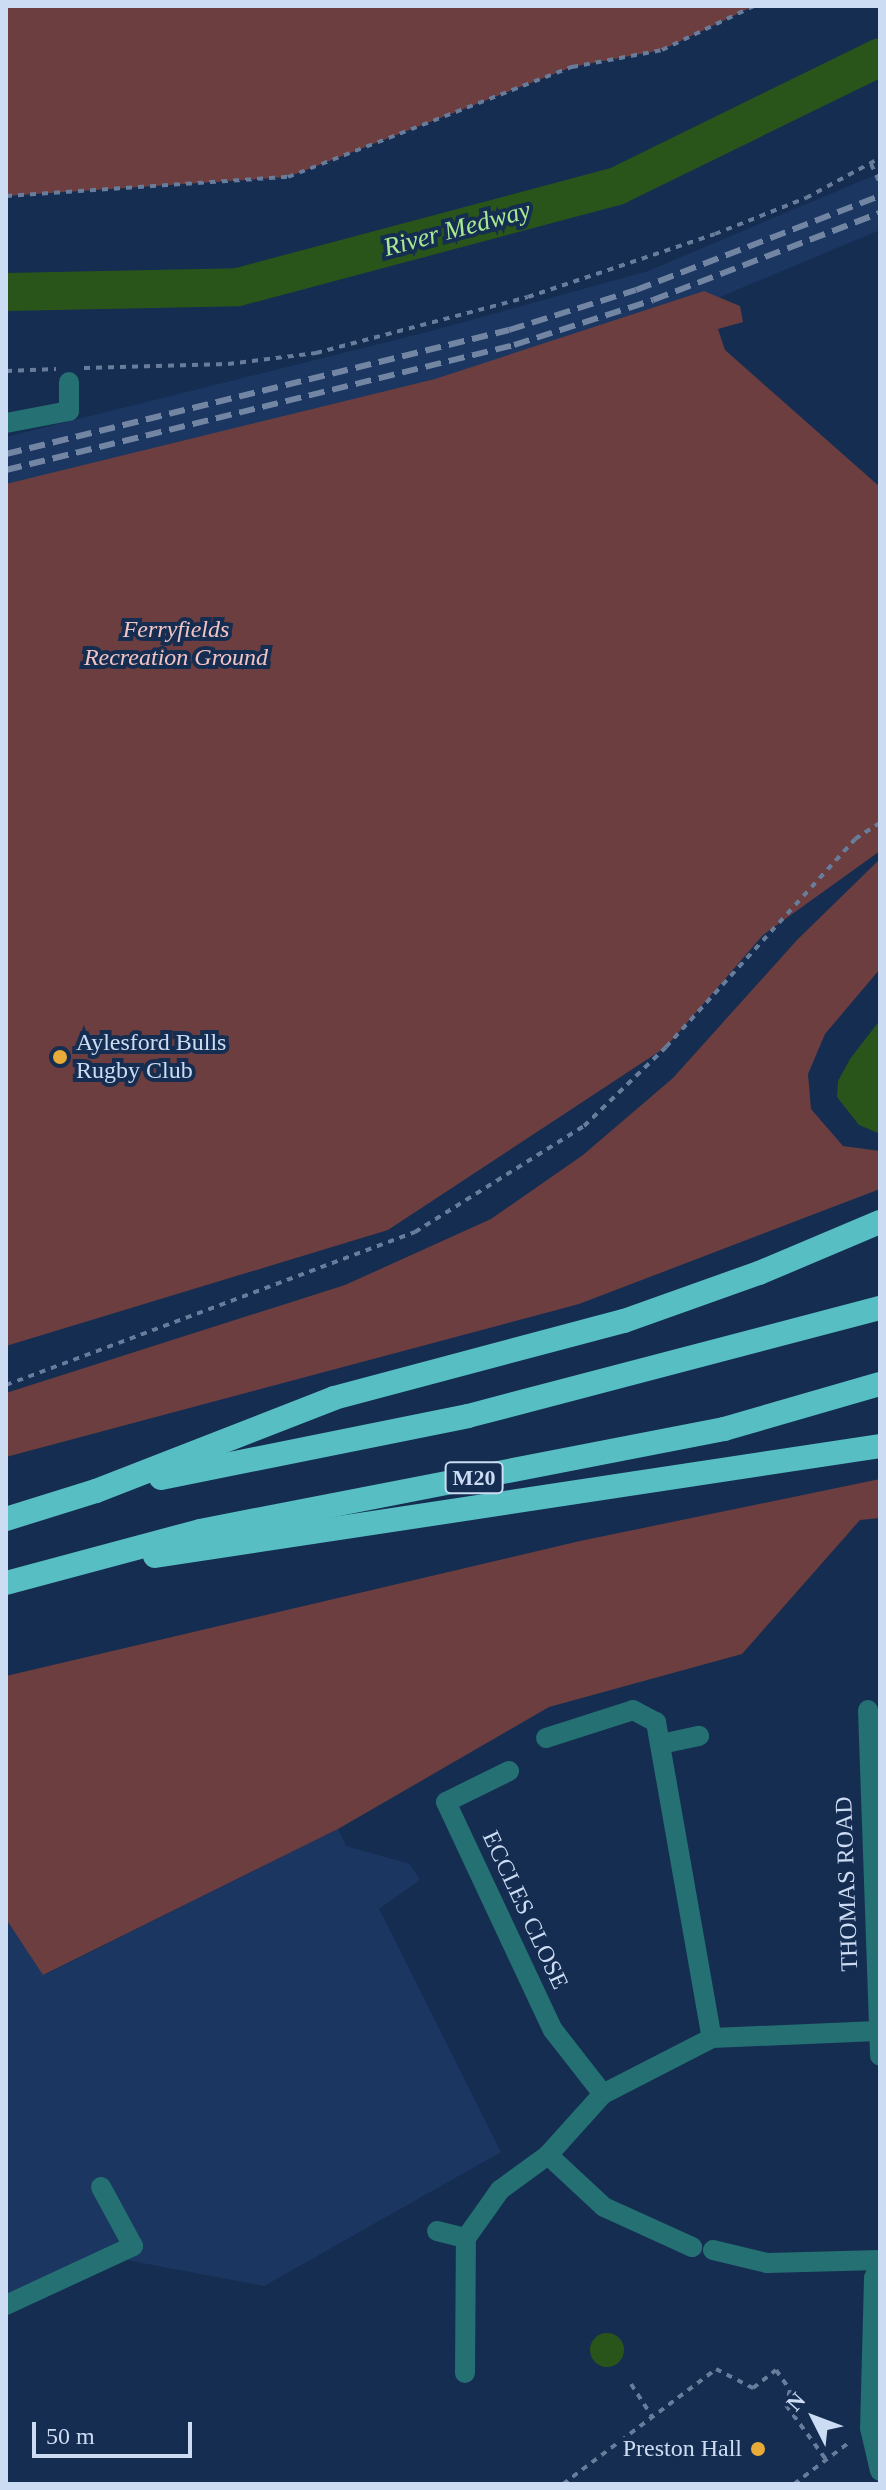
<!DOCTYPE html>
<style>
body{margin:0}
#map{position:relative;width:886px;height:2490px;overflow:hidden;background:#152d51;font-family:Georgia,serif}
div>[style]{position:absolute}
.built>*{inset:0;background:#1a3661}
.green>*{inset:0;background:#6c3e3f}
.water>*{inset:0;background:#2a551a}
.round{border-radius:50%}
.river>*{height:38px;margin:-19px;padding:0 19px;transform-origin:19px;border-radius:19px;background:#2a551a}
.path>*{height:4px;margin-top:-2px;transform-origin:0;background:repeating-linear-gradient(90deg,#687c9b 0 6px,transparent 0 12px)}
.minor>*{height:20px;margin:-10px;padding:0 10px;transform-origin:10px;border-radius:10px;background:#247072}
.highway>*{height:24px;margin:-12px;padding:0 12px;transform-origin:12px;border-radius:12px;background:#57bfc3}
.rail>*{height:6px;margin-top:-3px;transform-origin:0;background:repeating-linear-gradient(90deg,#7285a3 0 16px,transparent 0 24px)}
.dots>*{width:22px;height:22px;translate:-50% -50%;box-sizing:border-box;border:4px solid #152d51;border-radius:50%}
span{translate:-50% -50%;white-space:nowrap;text-align:center;line-height:1.15;-webkit-text-stroke:8px #152d51;paint-order:stroke}
.shield-label span{padding:2px 6px;background:#152d51;border:2px solid;border-radius:6px;-webkit-text-stroke-width:0}
.shield-label{font-size:22px;color:#ccdcf3;font-weight:700}
.park-label{font-size:24px;color:#f2c4c4;font-style:italic}
.poi-label{font-size:24px;color:#ccdcf3}
.left{translate:0 -50%;text-align:left}
.right{translate:-100% -50%;text-align:right}
.street-label{font-size:24px;color:#ccdcf3}
.water-label{font-size:26px;color:#a9e994;font-style:italic}
.frame{position:absolute;inset:0;border:8px solid #ccdcf3;pointer-events:none}
.north{position:absolute;left:774px;top:2378px;width:80px;height:80px;-webkit-text-stroke:6px #152d51;paint-order:stroke;rotate:312deg;font-size:22px;font-weight:700;line-height:32px;text-align:center;color:#ccdcf3}
.north::after{content:'';display:block;margin:auto;width:28px;height:36px;background:#ccdcf3;clip-path:polygon(50% 0,100% 100%,50% 72%,0 100%)}
.scale{position:absolute;left:32px;top:2422px;width:160px;height:36px;box-sizing:border-box;border:4px solid #ccdcf3;border-top:0;padding-left:10px;font-size:24px;line-height:28px;white-space:nowrap;color:#ccdcf3;-webkit-text-stroke:6px #152d51;paint-order:stroke}
</style>
<div id="map">
<div class="built">
<div style="clip-path:polygon(880px 173px,880px 230px,708px 302px,413px 391px,6px 492px,6px 437px,435px 330px,648px 271px)"></div>
<div style="clip-path:polygon(338px 1829px,346px 1846px,410px 1864px,420px 1880px,379px 1909px,501px 2152px,264px 2286px,100px 2255px,6px 2295px,6px 1919px,44px 1975px)"></div>
</div>
<div class="green">
<div style="clip-path:polygon(6px 6px,754px 6px,662px 50px,572px 67px,288px 177px,6px 196px)"></div>
<div style="clip-path:polygon(704px 291px,740px 306px,743px 322px,718px 329px,725px 350px,880px 487px,880px 851px,763px 935px,666px 1047px,388px 1230px,6px 1346px,6px 484px,435px 379px)"></div>
<div style="clip-path:polygon(880px 859px,880px 969px,825px 1034px,808px 1074px,811px 1109px,843px 1146px,880px 1151px,880px 1189px,579px 1304px,6px 1457px,6px 1393px,345px 1285px,491px 1219px,583px 1155px,673px 1078px,797px 940px)"></div>
<div style="clip-path:polygon(880px 1479px,880px 1518px,860px 1520px,742px 1654px,549px 1707px,338px 1829px,43px 1975px,6px 1919px,6px 1676px,580px 1541px)"></div>
</div>
<div class="water">
<div style="clip-path:polygon(880px 1020px,880px 1132px,878px 1133px,859px 1125px,837px 1097px,838px 1081px,850px 1059px)"></div>
<div class="round" style="left:590px;top:2333px;width:34px;height:34px"></div>
</div>
<div class="river">
<div style="left:6px;top:292px;width:232px;rotate:-1.2deg"></div>
<div style="left:238px;top:287px;width:392px;rotate:-14.9deg"></div>
<div style="left:617px;top:186px;width:293px;rotate:-26.1deg"></div>
</div>
<div class="path">
<div style="left:871px;top:164px;width:21px;rotate:65deg"></div>
<div style="left:6px;top:196px;width:283px;rotate:-3.9deg"></div>
<div style="left:288px;top:177px;width:305px;rotate:-21.2deg"></div>
<div style="left:572px;top:67px;width:92px;rotate:-10.7deg"></div>
<div style="left:662px;top:50px;width:102px;rotate:-25.6deg"></div>
<div style="left:84px;top:368px;width:144px;rotate:-1.6deg"></div>
<div style="left:228px;top:364px;width:89px;rotate:-7.1deg"></div>
<div style="left:316px;top:353px;width:219px;rotate:-14.8deg"></div>
<div style="left:528px;top:297px;width:197px;rotate:-18.6deg"></div>
<div style="left:715px;top:234px;width:98px;rotate:-21.6deg"></div>
<div style="left:806px;top:198px;width:84px;rotate:-28.4deg"></div>
<div style="left:6px;top:371px;width:50px;rotate:-2.3deg"></div>
<div style="left:6px;top:1385px;width:437px;rotate:-20.5deg"></div>
<div style="left:415px;top:1232px;width:199px;rotate:-32.1deg"></div>
<div style="left:584px;top:1126px;width:114px;rotate:-43.9deg"></div>
<div style="left:666px;top:1047px;width:281px;rotate:-47.7deg"></div>
<div style="left:855px;top:839px;width:30px;rotate:-33deg"></div>
<div style="left:631px;top:2384px;width:38px;rotate:57deg"></div>
<div style="left:563px;top:2484px;width:191px;rotate:-36.9deg"></div>
<div style="left:716px;top:2369px;width:42px;rotate:27.2deg"></div>
<div style="left:753px;top:2388px;width:29px;rotate:-38deg"></div>
<div style="left:776px;top:2370px;width:24px;rotate:55deg"></div>
<div style="left:790px;top:2390px;width:16px;rotate:105deg"></div>
<div style="left:786px;top:2405px;width:66px;rotate:53.7deg"></div>
<div style="left:794px;top:2484px;width:71px;rotate:-37deg"></div>
</div>
<div class="minor">
<div style="left:6px;top:423px;width:64px;rotate:-10.8deg"></div>
<div style="left:69px;top:411px;width:29px;rotate:-90deg"></div>
<div style="left:868px;top:1710px;width:346px;rotate:88deg"></div>
<div style="left:546px;top:1738px;width:91px;rotate:-17.8deg"></div>
<div style="left:633px;top:1710px;width:26px;rotate:28deg"></div>
<div style="left:656px;top:1722px;width:321px;rotate:80deg"></div>
<div style="left:661px;top:1744px;width:39px;rotate:-12deg"></div>
<div style="left:509px;top:1771px;width:70px;rotate:153.8deg"></div>
<div style="left:446px;top:1802px;width:252px;rotate:64.9deg"></div>
<div style="left:553px;top:2030px;width:81px;rotate:52deg"></div>
<div style="left:548px;top:2155px;width:76px;rotate:42.9deg"></div>
<div style="left:604px;top:2207px;width:97px;rotate:24.4deg"></div>
<div style="left:437px;top:2231px;width:30px;rotate:14deg"></div>
<div style="left:713px;top:2250px;width:56px;rotate:13.5deg"></div>
<div style="left:767px;top:2263px;width:113px;rotate:-1.5deg"></div>
<div style="left:880px;top:2264px;width:15px;rotate:113deg"></div>
<div style="left:874px;top:2278px;width:150px;rotate:91.5deg"></div>
<div style="left:870px;top:2428px;width:44px;rotate:76.9deg"></div>
<div style="left:6px;top:2305px;width:140px;rotate:-24.9deg"></div>
<div style="left:133px;top:2246px;width:67px;rotate:-118.5deg"></div>
<div style="left:465px;top:2373px;width:135px;rotate:-89.6deg"></div>
<div style="left:466px;top:2238px;width:59px;rotate:-54.7deg"></div>
<div style="left:500px;top:2190px;width:59px;rotate:-36.1deg"></div>
<div style="left:548px;top:2155px;width:82px;rotate:-48deg"></div>
<div style="left:603px;top:2094px;width:123px;rotate:-27.2deg"></div>
<div style="left:712px;top:2038px;width:165px;rotate:-2.4deg"></div>
</div>
<div class="highway">
<div style="left:161px;top:1478px;width:313px;rotate:-11.4deg"></div>
<div style="left:468px;top:1416px;width:426px;rotate:-14.7deg"></div>
<div style="left:6px;top:1519px;width:94px;rotate:-17.3deg"></div>
<div style="left:96px;top:1491px;width:256px;rotate:-21.3deg"></div>
<div style="left:334px;top:1398px;width:300px;rotate:-14.9deg"></div>
<div style="left:624px;top:1321px;width:143px;rotate:-19.6deg"></div>
<div style="left:759px;top:1273px;width:131px;rotate:-22.9deg"></div>
<div style="left:155px;top:1556px;width:733px;rotate:-8.63deg"></div>
<div style="left:6px;top:1583px;width:201px;rotate:-15deg"></div>
<div style="left:200px;top:1531px;width:534px;rotate:-11.02deg"></div>
<div style="left:724px;top:1429px;width:162px;rotate:-16.1deg"></div>
</div>
<div class="rail">
<div style="left:6px;top:454px;width:518px;rotate:-13.85deg"></div>
<div style="left:509px;top:330px;width:133px;rotate:-17.5deg"></div>
<div style="left:636px;top:290px;width:261px;rotate:-21.1deg"></div>
<div style="left:6px;top:470px;width:523px;rotate:-13.82deg"></div>
<div style="left:514px;top:345px;width:146px;rotate:-17.9deg"></div>
<div style="left:653px;top:300px;width:243px;rotate:-21deg"></div>
</div>
<div class="dots">
<div style="left:60px;top:1057px;background:#e9ab38"></div>
<div style="left:758px;top:2449px;background:#e9ab38"></div>
</div>
<div class="shield-label">
<span style="left:474px;top:1478px">M20</span>
</div>
<div class="park-label">
<span style="left:176px;top:644px">Ferryfields<br>Recreation Ground</span>
</div>
<div class="poi-label">
<span class="left" style="left:76px;top:1057px">Aylesford Bulls<br>Rugby Club</span>
<span class="right" style="left:742px;top:2449px">Preston Hall</span>
</div>
<div class="street-label">
<span style="left:847px;top:1884px;rotate:-92deg">THOMAS ROAD</span>
<span style="left:525px;top:1910px;rotate:65deg">ECCLES CLOSE</span>
</div>
<div class="water-label">
<span style="left:457px;top:229px;rotate:-15deg">River Medway</span>
</div>
<div class="frame"></div>
<div class="north">N</div>
<div class="scale">50 m</div>
</div>
